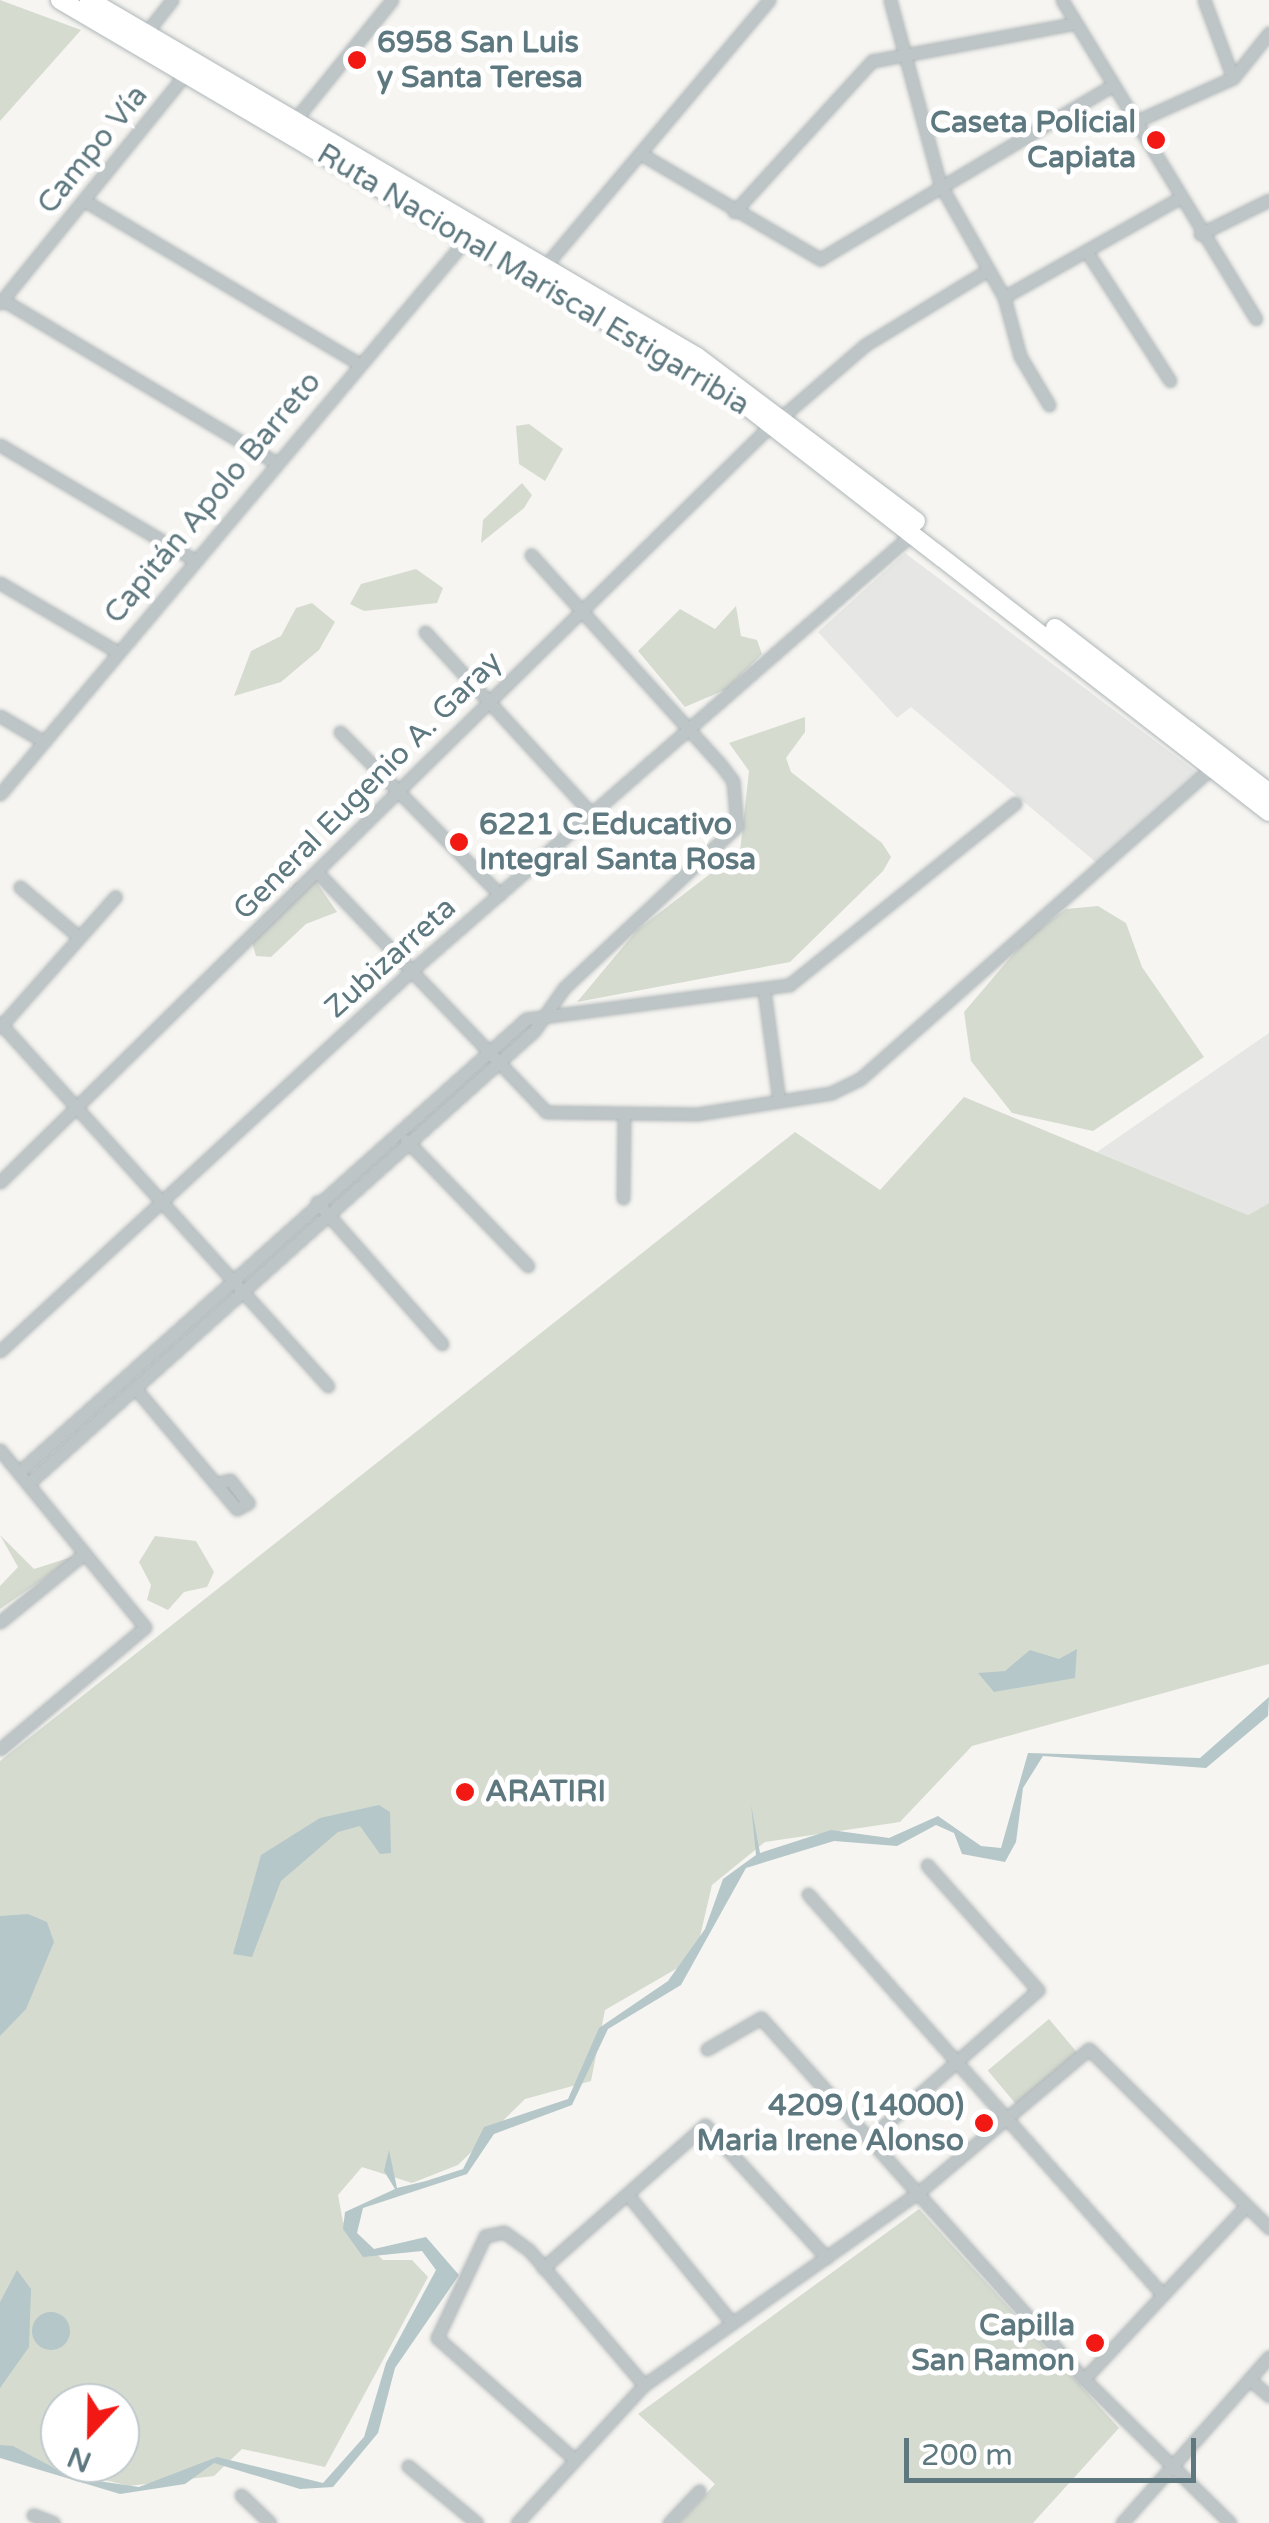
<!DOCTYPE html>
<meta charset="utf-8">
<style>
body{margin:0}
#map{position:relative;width:1269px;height:2523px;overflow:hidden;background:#f6f5f1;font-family:"Varela Round",sans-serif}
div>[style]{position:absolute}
.built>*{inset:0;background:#e6e7e5}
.green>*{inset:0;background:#d6dbd0;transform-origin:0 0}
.water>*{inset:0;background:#b5c7c9}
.round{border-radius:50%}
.roads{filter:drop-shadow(0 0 2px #afb6b8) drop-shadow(0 0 2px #afb6b8)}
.minor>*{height:11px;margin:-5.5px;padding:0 5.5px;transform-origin:5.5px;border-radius:5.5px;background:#bec5c7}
.highway>*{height:18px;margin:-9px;padding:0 9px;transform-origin:9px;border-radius:9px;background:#fff}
.dots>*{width:28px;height:28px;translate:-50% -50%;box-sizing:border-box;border:5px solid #fff;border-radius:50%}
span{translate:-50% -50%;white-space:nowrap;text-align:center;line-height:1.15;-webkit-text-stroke:10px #fff;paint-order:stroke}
.poi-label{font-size:30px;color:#5e787f;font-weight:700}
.left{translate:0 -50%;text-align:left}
.right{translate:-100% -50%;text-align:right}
.street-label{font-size:30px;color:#5e787f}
.north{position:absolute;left:40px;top:2383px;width:100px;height:100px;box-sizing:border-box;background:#fff;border:2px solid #bfc9cc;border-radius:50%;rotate:202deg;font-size:28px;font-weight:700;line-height:40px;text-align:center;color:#5e787f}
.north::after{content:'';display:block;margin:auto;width:35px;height:45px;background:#f21915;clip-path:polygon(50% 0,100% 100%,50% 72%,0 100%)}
.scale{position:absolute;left:904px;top:2438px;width:292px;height:45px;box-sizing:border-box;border:5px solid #5e787f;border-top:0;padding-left:12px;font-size:30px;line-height:35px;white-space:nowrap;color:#5e787f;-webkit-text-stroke:8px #fff;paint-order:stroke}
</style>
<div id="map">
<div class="built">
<div style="clip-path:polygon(905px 553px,1199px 774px,1098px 864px,911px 707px,897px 718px,818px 632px)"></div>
<div style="clip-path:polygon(1269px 1033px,1269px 1203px,1248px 1215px,1097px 1152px)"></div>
</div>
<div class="green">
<div style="clip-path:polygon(0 0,81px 30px,0 121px)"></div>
<div style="clip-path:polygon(529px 424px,563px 449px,545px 481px,519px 464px,516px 426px)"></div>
<div style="clip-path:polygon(522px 483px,532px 495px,524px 508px,481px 543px,483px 520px)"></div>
<div style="clip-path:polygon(416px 569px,443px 588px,437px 603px,364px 611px,350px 604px,361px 584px)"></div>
<div style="clip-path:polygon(312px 603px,335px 622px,319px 650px,281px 682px,234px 696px,251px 651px,281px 636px,296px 608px)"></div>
<div style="clip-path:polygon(736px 606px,741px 636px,757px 640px,762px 654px,727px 689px,685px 707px,638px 651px,680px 609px,715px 629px)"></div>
<div style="clip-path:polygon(805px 717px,805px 732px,786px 758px,791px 772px,882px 843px,891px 857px,883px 871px,790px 962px,577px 1002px,637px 930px,740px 851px,749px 771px,729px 743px)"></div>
<div style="clip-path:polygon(315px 880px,337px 912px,306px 924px,271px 957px,256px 956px,252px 943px,295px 883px)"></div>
<div style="clip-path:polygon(1098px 906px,1126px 923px,1142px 967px,1204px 1057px,1093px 1131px,1012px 1113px,971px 1061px,964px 1012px,1027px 938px,1066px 909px)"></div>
<div style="clip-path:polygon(evenodd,964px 1097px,1248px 1215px,1269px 1203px,1269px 1664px,972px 1746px,900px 1822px,765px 1842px,712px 1885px,695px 1958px,605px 2010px,591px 2081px,525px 2099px,458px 2165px,412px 2183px,362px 2167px,338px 2195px,343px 2222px,383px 2260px,412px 2260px,428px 2277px,325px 2467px,242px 2449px,214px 2476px,129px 2486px,0 2454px,0 1761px,795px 1132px,880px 1190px,964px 1097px,60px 2403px,120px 2403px,120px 2463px,60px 2463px,60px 2403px)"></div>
<div style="clip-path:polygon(0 1535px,34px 1569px,78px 1555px,0 1609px,0 1586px,18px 1567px)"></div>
<div style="clip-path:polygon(155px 1536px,196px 1541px,214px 1572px,207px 1587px,184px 1592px,168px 1610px,147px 1600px,151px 1585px,139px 1562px)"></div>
<div style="left:1049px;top:2019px;width:45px;height:80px;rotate:50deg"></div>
<div style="clip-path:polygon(919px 2209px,1119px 2428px,1033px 2523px,679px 2523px,715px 2484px,638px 2414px)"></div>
</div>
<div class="water">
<div style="clip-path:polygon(1077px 1649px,1075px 1678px,994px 1692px,978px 1673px,1005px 1671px,1030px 1650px,1059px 1659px)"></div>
<div style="clip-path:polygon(1269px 1697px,1268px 1716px,1206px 1768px,1043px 1756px,1023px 1788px,1016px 1842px,1005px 1862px,962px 1854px,954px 1833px,936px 1825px,897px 1846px,834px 1841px,746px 1868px,681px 1985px,608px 2029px,572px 2105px,494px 2134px,467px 2174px,363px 2208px,357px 2233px,374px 2249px,426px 2237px,459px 2275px,395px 2368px,378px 2433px,333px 2487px,300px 2489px,214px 2463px,185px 2484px,120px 2494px,0 2458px,0 2445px,13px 2446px,71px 2477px,139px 2487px,217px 2457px,323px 2483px,364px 2437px,386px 2363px,436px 2270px,422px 2251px,363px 2257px,343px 2229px,345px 2212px,395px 2189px,384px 2171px,389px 2150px,397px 2188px,426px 2181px,463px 2169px,484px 2127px,568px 2099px,599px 2028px,668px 1981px,705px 1929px,723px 1879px,756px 1855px,751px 1805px,760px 1853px,831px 1830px,889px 1838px,938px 1816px,981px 1846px,1001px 1848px,1028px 1753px,1200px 1758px)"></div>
<div style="clip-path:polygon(379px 1805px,390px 1812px,391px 1853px,380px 1854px,360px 1826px,338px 1832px,281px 1881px,252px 1957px,233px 1954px,261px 1855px,320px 1818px)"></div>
<div style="clip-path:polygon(28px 1914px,47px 1922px,54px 1942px,26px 2009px,0 2036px,0 1916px)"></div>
<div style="clip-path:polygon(17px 2270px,31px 2289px,29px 2347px,0 2388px,0 2302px)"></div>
<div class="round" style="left:32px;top:2312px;width:38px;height:38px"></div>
</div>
<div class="roads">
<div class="minor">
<div style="left:890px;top:0;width:191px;rotate:74.8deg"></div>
<div style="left:940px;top:184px;width:130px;rotate:60.5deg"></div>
<div style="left:1062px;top:0;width:373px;rotate:58.7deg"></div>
<div style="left:1204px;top:0;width:83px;rotate:69.6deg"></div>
<div style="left:146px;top:33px;width:42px;rotate:-51.8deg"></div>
<div style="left:295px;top:120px;width:154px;rotate:-51.1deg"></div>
<div style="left:1130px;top:124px;width:113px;rotate:-24.1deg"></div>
<div style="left:1233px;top:78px;width:58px;rotate:-51.3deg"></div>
<div style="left:641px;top:154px;width:208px;rotate:30.4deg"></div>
<div style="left:820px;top:259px;width:335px;rotate:-30.7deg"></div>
<div style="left:85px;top:201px;width:319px;rotate:30.7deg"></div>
<div style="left:734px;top:212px;width:205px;rotate:-47.6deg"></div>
<div style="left:872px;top:61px;width:202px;rotate:-10.5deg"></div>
<div style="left:1200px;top:234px;width:77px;rotate:-26.2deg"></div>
<div style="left:1087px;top:252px;width:153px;rotate:57.2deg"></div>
<div style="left:545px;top:266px;width:348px;rotate:-49.9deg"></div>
<div style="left:1004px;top:297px;width:197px;rotate:-29.4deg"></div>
<div style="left:1004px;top:297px;width:61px;rotate:74.8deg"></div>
<div style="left:1020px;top:356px;width:57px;rotate:59.4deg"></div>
<div style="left:3px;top:300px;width:317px;rotate:30.8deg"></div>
<div style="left:0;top:303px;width:296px;rotate:-51deg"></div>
<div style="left:784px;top:415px;width:107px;rotate:-40.8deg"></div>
<div style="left:865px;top:345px;width:142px;rotate:-31.4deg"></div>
<div style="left:0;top:445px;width:224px;rotate:30.6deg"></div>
<div style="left:0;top:583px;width:134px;rotate:30.4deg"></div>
<div style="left:425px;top:632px;width:247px;rotate:47.5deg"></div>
<div style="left:0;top:716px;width:48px;rotate:30.3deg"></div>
<div style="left:340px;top:732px;width:228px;rotate:45.5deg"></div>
<div style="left:0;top:794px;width:728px;rotate:-49.96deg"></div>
<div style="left:317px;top:872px;width:332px;rotate:46.3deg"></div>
<div style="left:546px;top:1112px;width:151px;rotate:0.8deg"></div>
<div style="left:697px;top:1114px;width:136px;rotate:-8.9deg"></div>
<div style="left:831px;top:1093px;width:32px;rotate:-26deg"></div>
<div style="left:860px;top:1079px;width:475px;rotate:-41.5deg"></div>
<div style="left:20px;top:887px;width:77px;rotate:40.3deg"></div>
<div style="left:764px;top:990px;width:112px;rotate:82.3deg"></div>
<div style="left:0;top:1023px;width:489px;rotate:47.9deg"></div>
<div style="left:0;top:1027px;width:174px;rotate:-48.5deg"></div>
<div style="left:406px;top:1140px;width:175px;rotate:45.9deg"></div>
<div style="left:0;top:1182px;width:1081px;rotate:-44.48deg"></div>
<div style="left:623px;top:1198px;width:81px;rotate:-89.3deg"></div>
<div style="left:317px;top:1202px;width:189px;rotate:48.6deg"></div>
<div style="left:0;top:1351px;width:558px;rotate:-42.75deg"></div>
<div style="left:410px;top:972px;width:668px;rotate:-41.11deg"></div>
<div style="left:135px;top:1388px;width:158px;rotate:49.9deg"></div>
<div style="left:237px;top:1509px;width:13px;rotate:-29deg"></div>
<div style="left:248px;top:1503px;width:29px;rotate:-128deg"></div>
<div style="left:230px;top:1480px;width:9px;rotate:167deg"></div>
<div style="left:0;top:1450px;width:229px;rotate:50.7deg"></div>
<div style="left:145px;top:1627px;width:189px;rotate:139.9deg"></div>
<div style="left:19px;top:1472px;width:680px;rotate:-41.78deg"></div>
<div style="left:526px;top:1019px;width:265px;rotate:-7.4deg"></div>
<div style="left:789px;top:985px;width:290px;rotate:-38.8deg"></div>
<div style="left:29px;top:1483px;width:678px;rotate:-41.83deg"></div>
<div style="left:534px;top:1031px;width:52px;rotate:-55.1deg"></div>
<div style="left:564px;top:988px;width:237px;rotate:-43.1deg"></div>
<div style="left:737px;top:826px;width:45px;rotate:-95.1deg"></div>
<div style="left:733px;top:781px;width:21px;rotate:-127deg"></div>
<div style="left:720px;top:764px;width:282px;rotate:-132.1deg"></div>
<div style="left:0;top:1622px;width:109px;rotate:-39.1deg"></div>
<div style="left:808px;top:1894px;width:534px;rotate:48.49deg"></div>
<div style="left:707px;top:2049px;width:62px;rotate:-29.9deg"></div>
<div style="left:761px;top:2018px;width:484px;rotate:48.2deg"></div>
<div style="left:1084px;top:2379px;width:205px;rotate:44.6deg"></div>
<div style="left:870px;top:2138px;width:224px;rotate:-41.4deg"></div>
<div style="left:1038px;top:1990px;width:167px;rotate:-131.6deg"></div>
<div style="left:628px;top:2195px;width:165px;rotate:50.9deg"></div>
<div style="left:543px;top:2268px;width:216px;rotate:-41.4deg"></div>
<div style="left:705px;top:2125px;width:180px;rotate:47.5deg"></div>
<div style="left:1084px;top:2379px;width:237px;rotate:-46.9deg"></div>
<div style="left:1249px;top:2379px;width:26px;rotate:40deg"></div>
<div style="left:574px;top:2459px;width:183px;rotate:-138.5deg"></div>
<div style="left:437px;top:2338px;width:113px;rotate:-64.8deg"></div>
<div style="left:485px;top:2236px;width:19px;rotate:-12deg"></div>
<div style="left:504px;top:2232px;width:31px;rotate:36deg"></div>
<div style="left:529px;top:2250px;width:177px;rotate:49.6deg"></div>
<div style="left:408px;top:2466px;width:89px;rotate:39.6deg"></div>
<div style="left:241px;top:2495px;width:40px;rotate:44deg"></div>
<div style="left:33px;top:2515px;width:22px;rotate:21deg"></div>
<div style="left:517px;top:2523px;width:188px;rotate:-47.4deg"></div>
<div style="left:644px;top:2385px;width:336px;rotate:-35.1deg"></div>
<div style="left:919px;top:2192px;width:222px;rotate:-40.1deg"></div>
<div style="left:1089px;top:2049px;width:254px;rotate:44.8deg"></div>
<div style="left:669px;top:2523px;width:44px;rotate:-46.8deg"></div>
<div style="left:1122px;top:2523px;width:222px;rotate:-48.5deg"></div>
</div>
<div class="highway">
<div style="left:60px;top:0;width:783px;rotate:30.46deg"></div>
<div style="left:735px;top:397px;width:676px;rotate:37.85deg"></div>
<div style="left:89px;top:0;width:704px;rotate:30.39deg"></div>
<div style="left:696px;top:356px;width:275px;rotate:36.9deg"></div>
<div style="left:1055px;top:628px;width:270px;rotate:37.6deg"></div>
</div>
</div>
<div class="dots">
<div style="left:357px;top:60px;background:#f21915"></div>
<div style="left:1156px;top:140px;background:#f21915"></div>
<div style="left:459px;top:842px;background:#f21915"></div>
<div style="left:465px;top:1792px;background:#f21915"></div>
<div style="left:984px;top:2123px;background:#f21915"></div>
<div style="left:1095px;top:2343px;background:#f21915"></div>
</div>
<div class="poi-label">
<span class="left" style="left:377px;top:60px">6958 San Luis<br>y Santa Teresa</span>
<span class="right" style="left:1136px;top:140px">Caseta Policial<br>Capiata</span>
<span class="left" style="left:479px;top:842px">6221 C.Educativo<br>Integral Santa Rosa</span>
<span class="left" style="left:485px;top:1792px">ARATIRI</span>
<span class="right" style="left:964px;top:2123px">4209 (14000)<br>Maria Irene Alonso</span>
<span class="right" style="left:1075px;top:2343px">Capilla<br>San Ramon</span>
</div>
<div class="street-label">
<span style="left:93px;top:150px;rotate:-51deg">Campo Vía</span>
<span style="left:533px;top:280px;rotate:31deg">Ruta Nacional Mariscal Estigarribia</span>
<span style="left:213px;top:498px;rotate:-50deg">Capitán Apolo Barreto</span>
<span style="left:368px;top:786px;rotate:-45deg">General Eugenio A. Garay</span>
<span style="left:391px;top:958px;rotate:-42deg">Zubizarreta</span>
</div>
<div class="north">N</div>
<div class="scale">200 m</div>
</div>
